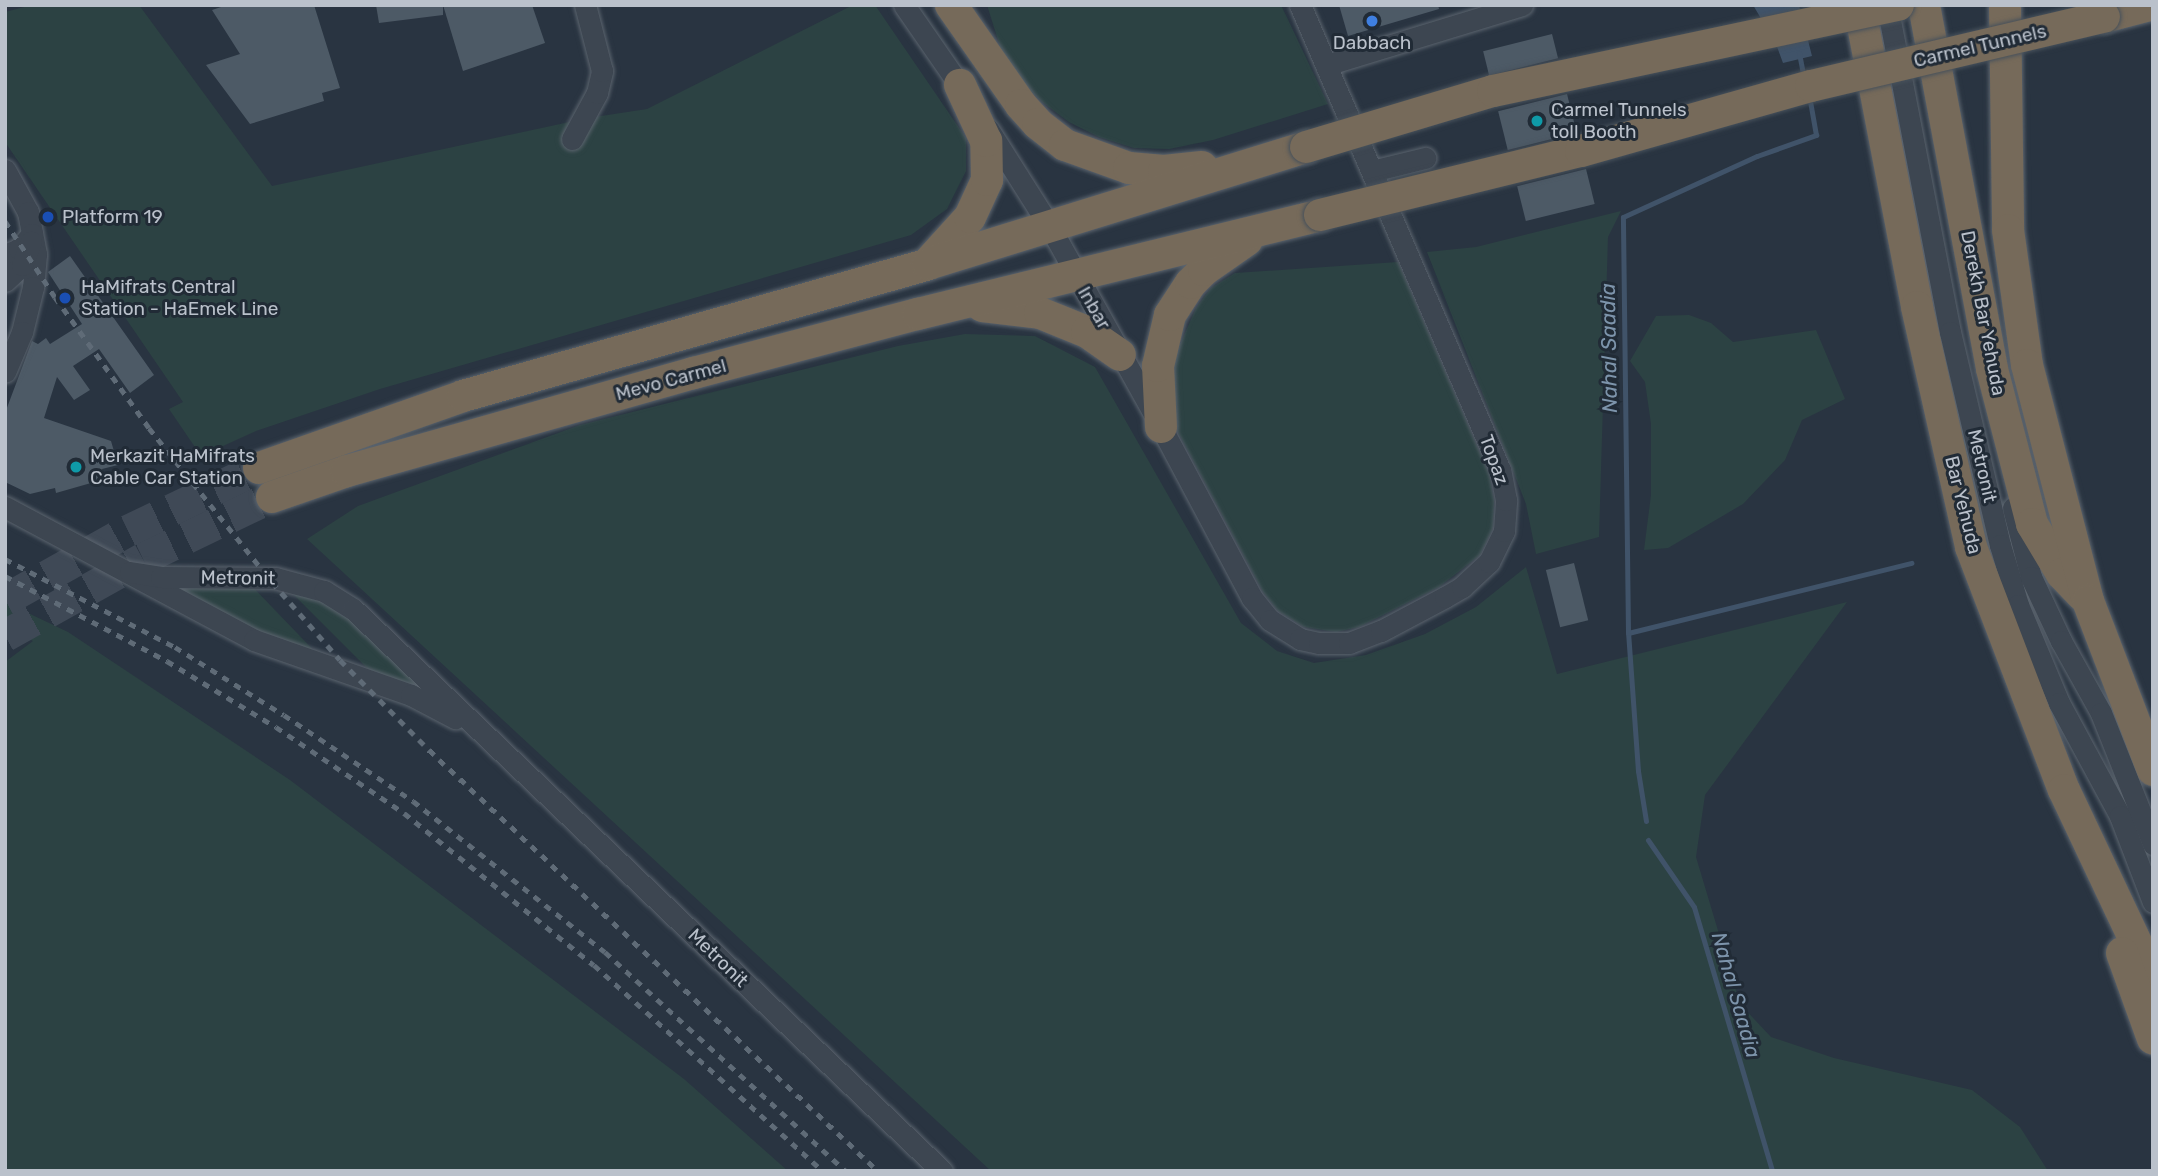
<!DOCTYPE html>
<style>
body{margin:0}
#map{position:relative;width:2158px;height:1176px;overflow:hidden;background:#293441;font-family:Rubik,sans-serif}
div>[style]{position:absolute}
.green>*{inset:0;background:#2c4243}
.water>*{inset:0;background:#405369}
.stream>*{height:5px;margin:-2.5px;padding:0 2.5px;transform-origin:2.5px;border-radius:2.5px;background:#405369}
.building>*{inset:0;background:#4d5a66;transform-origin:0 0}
.highway-tunnel>*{height:32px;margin-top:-16px;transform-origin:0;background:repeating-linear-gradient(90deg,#3f4956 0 32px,transparent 0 48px)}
.roads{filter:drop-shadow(0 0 2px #5b646e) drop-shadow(0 0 2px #5b646e)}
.minor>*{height:21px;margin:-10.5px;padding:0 10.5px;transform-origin:10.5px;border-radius:10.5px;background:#3d4651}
.highway>*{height:32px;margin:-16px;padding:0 16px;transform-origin:16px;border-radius:16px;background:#766a5a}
.rail>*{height:5px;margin-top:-2.5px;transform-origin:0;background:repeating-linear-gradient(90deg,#5f6b77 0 7px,transparent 0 14px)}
.bridges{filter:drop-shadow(0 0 2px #47515b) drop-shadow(0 0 2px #47515b)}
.highway-bridge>*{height:32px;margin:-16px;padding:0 16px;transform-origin:16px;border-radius:16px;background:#766a5a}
.dots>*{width:19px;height:19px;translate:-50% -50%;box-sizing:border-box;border:4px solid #212b36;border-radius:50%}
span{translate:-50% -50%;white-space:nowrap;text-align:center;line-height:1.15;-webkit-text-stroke:6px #212b36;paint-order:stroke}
.poi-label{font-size:19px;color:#bac1cb}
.left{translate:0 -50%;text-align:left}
.street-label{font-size:19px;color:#bac1cb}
.water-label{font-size:21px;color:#7d94ab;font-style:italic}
.frame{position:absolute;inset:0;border:7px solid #bac1cb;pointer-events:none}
</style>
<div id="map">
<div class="green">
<div style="clip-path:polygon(32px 5px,139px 5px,272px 186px,588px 118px,647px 109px,853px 5px,875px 5px,966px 138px,966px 171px,947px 209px,911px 235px,380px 389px,256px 431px,201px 456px,169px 409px,183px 402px,5px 142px,5px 12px)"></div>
<div style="clip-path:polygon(987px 5px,1281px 5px,1328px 104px,1213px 140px,1169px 149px,1134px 148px,1099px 137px,1069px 122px,1042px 102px,1019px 79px,1003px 56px)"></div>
<div style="clip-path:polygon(1621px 211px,1608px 237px,1599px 537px,1536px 554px,1526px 504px,1427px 252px,1476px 247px)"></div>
<div style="clip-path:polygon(1398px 262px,1489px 474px,1494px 500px,1493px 528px,1480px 555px,1439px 587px,1359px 627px,1336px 632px,1304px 627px,1278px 611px,1263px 592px,1172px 421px,1175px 356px,1196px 308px,1211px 288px,1235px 273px)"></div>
<div style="clip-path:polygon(1689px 315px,1711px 323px,1733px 342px,1816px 330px,1845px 399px,1802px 420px,1785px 460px,1743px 504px,1668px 548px,1644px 550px,1651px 495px,1651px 424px,1645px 382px,1630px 361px,1656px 316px)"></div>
<div style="clip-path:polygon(965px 334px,1035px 336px,1095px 367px,1241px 623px,1277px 651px,1314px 663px,1366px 655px,1425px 634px,1476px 607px,1526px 567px,1557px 674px,1847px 602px,1705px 795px,1696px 857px,1740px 1004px,1771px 1037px,1834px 1058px,1972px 1090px,2020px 1127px,2048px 1171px,991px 1171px,307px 539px,358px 506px,580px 425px,898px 346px)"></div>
<div style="clip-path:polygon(249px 583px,322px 659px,269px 638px,166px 584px)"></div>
<div style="clip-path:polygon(287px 588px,319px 599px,351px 619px,438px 699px,372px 673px)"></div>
<div style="clip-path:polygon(5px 602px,68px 632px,290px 780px,684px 1079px,788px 1171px,5px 1171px,5px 662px,33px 641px,5px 626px)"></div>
</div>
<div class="water">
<div style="clip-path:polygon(1753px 5px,1799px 5px,1812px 56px,1783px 63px,1776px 44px)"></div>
</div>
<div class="stream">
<div style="left:1799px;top:53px;width:25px;rotate:79deg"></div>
<div style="left:1628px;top:633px;width:292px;rotate:-13.9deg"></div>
<div style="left:1646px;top:821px;width:51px;rotate:-99.1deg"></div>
<div style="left:1638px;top:771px;width:138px;rotate:-94.1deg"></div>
<div style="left:1628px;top:633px;width:416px;rotate:-90.7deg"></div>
<div style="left:1623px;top:217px;width:147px;rotate:-24.5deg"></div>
<div style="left:1757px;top:156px;width:63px;rotate:-19.6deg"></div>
<div style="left:1816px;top:135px;width:39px;rotate:-100deg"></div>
<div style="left:1648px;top:840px;width:81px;rotate:55.5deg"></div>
<div style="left:1694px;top:907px;width:275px;rotate:73.5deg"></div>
</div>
<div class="building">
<div style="clip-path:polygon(227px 5px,314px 5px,340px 88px,322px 93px,324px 101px,250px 124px,206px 65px,240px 54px,212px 10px)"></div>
<div style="clip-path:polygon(376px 5px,443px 5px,443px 15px,379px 23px)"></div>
<div style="clip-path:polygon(443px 5px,532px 5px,545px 43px,463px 71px)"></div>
<div style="clip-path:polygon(1339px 5px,1438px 5px,1439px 9px,1348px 36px)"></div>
<div style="left:1552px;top:34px;width:25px;height:71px;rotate:76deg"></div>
<div style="left:1567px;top:94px;width:40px;height:71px;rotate:76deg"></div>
<div style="left:1586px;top:169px;width:36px;height:71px;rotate:76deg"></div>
<div style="clip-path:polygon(70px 256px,154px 375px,130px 393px,99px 349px,73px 366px,90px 390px,74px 400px,57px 377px,44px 418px,111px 441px,118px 465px,102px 469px,105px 479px,56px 493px,55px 488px,30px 494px,5px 482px,5px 413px,32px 341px,38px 344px,46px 338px,50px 344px,82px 324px,48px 272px)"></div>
<div style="left:1574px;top:563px;width:59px;height:29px;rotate:76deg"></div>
</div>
<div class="highway-tunnel">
<div style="left:5px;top:600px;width:141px;rotate:-29.3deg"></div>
<div style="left:128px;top:531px;width:145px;rotate:-25.7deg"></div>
<div style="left:5px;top:636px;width:158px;rotate:-29.2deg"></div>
<div style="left:143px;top:559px;width:143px;rotate:-25.7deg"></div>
</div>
<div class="roads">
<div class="minor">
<div style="left:904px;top:5px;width:111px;rotate:55.3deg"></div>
<div style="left:1887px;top:5px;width:333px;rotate:79.1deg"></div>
<div style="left:1950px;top:332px;width:219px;rotate:76.8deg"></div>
<div style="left:2000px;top:545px;width:63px;rotate:73.3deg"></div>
<div style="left:2018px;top:605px;width:106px;rotate:67.3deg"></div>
<div style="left:2059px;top:703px;width:128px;rotate:61.6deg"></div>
<div style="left:2120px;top:816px;width:92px;rotate:69deg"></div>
<div style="left:1326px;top:65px;width:205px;rotate:-17deg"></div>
<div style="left:988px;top:129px;width:116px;rotate:57.7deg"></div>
<div style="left:1050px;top:227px;width:222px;rotate:60.9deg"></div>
<div style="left:572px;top:139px;width:52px;rotate:-61.5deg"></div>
<div style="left:597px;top:93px;width:23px;rotate:-77deg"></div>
<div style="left:602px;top:71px;width:68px;rotate:-104.4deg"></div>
<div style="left:5px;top:170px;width:48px;rotate:61.3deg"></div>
<div style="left:28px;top:212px;width:43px;rotate:79.2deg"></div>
<div style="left:36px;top:254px;width:33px;rotate:95deg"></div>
<div style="left:33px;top:287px;width:46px;rotate:103.7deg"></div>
<div style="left:22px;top:332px;width:43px;rotate:113deg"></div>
<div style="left:1372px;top:171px;width:55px;rotate:-13.8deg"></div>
<div style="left:5px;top:255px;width:15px;rotate:-23deg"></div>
<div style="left:19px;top:249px;width:20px;rotate:-49deg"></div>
<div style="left:5px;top:281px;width:23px;rotate:-43deg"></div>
<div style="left:22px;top:265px;width:25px;rotate:-69deg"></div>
<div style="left:1161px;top:427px;width:194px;rotate:62deg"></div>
<div style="left:1252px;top:598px;width:28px;rotate:51deg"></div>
<div style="left:1270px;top:620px;width:36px;rotate:32deg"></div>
<div style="left:1300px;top:639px;width:19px;rotate:12deg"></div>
<div style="left:1319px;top:643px;width:30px"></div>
<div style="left:1349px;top:643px;width:34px;rotate:-21deg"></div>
<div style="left:1381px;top:631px;width:72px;rotate:-28deg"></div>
<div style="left:1445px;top:597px;width:20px;rotate:-30deg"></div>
<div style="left:1462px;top:587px;width:37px;rotate:-43deg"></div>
<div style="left:1489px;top:562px;width:34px;rotate:-64deg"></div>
<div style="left:1504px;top:531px;width:31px;rotate:-86deg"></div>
<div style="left:1506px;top:500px;width:31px;rotate:-101deg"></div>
<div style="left:1500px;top:470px;width:506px;rotate:-113.27deg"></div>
<div style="left:5px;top:507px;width:282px;rotate:28.1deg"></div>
<div style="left:254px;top:640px;width:166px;rotate:19.3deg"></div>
<div style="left:411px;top:695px;width:50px;rotate:27.6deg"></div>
<div style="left:2013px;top:508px;width:71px;rotate:75.4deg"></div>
<div style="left:2031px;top:577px;width:71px;rotate:64.9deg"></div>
<div style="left:2061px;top:641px;width:82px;rotate:60.9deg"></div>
<div style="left:2101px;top:713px;width:141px;rotate:68.3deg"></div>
<div style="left:130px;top:572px;width:31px;rotate:9deg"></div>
<div style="left:161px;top:577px;width:114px;rotate:0.5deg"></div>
<div style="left:275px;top:578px;width:51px;rotate:14.9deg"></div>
<div style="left:324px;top:591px;width:34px;rotate:32deg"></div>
<div style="left:353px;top:609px;width:814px;rotate:43.66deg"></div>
</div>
<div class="highway">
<div style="left:951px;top:5px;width:122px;rotate:55deg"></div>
<div style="left:1021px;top:105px;width:25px;rotate:48deg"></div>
<div style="left:1038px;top:124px;width:34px;rotate:38deg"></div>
<div style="left:1065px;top:145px;width:68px;rotate:19.8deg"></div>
<div style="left:1129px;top:168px;width:35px;rotate:5deg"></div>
<div style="left:1164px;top:171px;width:38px;rotate:-6deg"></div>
<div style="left:1859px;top:5px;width:308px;rotate:79.1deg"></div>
<div style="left:1917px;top:307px;width:246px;rotate:77.3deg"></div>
<div style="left:1971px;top:547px;width:260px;rotate:69.1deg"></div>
<div style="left:2064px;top:790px;width:208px;rotate:64.7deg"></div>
<div style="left:1924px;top:5px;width:370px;rotate:79.4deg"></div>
<div style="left:1992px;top:369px;width:160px;rotate:75.5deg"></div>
<div style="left:2032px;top:524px;width:58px;rotate:59deg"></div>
<div style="left:2062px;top:574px;width:29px;rotate:46deg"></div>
<div style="left:2005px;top:5px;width:225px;rotate:89.2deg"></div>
<div style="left:2008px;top:230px;width:136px;rotate:82deg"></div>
<div style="left:2027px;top:365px;width:244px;rotate:75.5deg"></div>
<div style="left:2088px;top:601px;width:181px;rotate:69deg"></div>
<div style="left:2104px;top:17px;width:48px;rotate:-14.6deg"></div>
<div style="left:930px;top:261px;width:59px;rotate:-47.7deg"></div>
<div style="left:970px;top:217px;width:41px;rotate:-65.3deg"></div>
<div style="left:987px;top:180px;width:39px;rotate:-91deg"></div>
<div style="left:986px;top:141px;width:62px;rotate:-114.9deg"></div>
<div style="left:982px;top:306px;width:58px;rotate:6.9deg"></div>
<div style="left:1040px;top:313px;width:51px;rotate:22deg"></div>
<div style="left:1087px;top:332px;width:40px;rotate:34.9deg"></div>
<div style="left:1161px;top:427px;width:61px;rotate:-92.8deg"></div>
<div style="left:1158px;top:366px;width:52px;rotate:-76.8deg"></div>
<div style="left:1170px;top:315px;width:38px;rotate:-57deg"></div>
<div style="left:1191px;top:283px;width:18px;rotate:-45deg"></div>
<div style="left:1204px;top:270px;width:52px;rotate:-34.9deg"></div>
<div style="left:259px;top:468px;width:216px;rotate:-19.4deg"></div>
<div style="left:463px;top:396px;width:483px;rotate:-15.8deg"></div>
<div style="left:928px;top:264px;width:396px;rotate:-17.2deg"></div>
<div style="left:272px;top:497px;width:79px;rotate:-19.1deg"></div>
<div style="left:347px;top:471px;width:361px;rotate:-15.8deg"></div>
<div style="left:694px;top:373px;width:232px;rotate:-14.8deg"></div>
<div style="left:918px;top:314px;width:414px;rotate:-13.8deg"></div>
<div style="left:2122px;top:953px;width:91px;rotate:70.2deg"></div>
</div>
</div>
<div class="rail">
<div style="left:5px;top:221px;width:91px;rotate:56.7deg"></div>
<div style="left:55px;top:297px;width:161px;rotate:54.3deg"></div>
<div style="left:149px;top:428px;width:197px;rotate:51.4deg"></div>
<div style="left:272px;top:582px;width:103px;rotate:48.9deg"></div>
<div style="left:340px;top:660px;width:127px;rotate:45.3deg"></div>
<div style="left:429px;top:750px;width:616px;rotate:43.16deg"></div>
<div style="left:5px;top:559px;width:191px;rotate:27.4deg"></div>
<div style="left:175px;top:647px;width:128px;rotate:32deg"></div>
<div style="left:284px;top:715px;width:155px;rotate:33.7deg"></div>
<div style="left:413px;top:801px;width:244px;rotate:38.2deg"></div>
<div style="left:605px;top:952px;width:326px;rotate:42.3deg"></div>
<div style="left:5px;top:576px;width:183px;rotate:27.7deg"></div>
<div style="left:167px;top:661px;width:127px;rotate:31.2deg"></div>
<div style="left:276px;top:727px;width:154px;rotate:33.9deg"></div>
<div style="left:404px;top:813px;width:243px;rotate:38.7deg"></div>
<div style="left:594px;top:965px;width:308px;rotate:42deg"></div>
</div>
<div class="bridges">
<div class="highway-bridge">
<div style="left:1306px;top:147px;width:195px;rotate:-16.7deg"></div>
<div style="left:1493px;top:91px;width:414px;rotate:-12deg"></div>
<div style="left:1320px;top:215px;width:269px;rotate:-13.8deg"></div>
<div style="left:1581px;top:151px;width:239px;rotate:-15.8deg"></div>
<div style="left:1811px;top:86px;width:301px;rotate:-13.3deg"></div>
</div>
</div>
<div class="dots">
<div style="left:1372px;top:21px;background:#3f7fe0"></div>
<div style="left:1537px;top:121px;background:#0f9aa8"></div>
<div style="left:48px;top:217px;background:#1a4fb4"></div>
<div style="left:65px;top:298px;background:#1a4fb4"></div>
<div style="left:76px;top:467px;background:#0f9aa8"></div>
</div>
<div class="poi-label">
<span style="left:1372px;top:43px">Dabbach</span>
<span class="left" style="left:1551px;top:121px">Carmel Tunnels<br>toll Booth</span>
<span class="left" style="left:62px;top:217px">Platform 19</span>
<span class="left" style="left:81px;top:298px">HaMifrats Central<br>Station - HaEmek Line</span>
<span class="left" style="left:90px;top:467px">Merkazit HaMifrats<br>Cable Car Station</span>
</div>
<div class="street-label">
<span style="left:1980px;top:46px;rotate:-13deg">Carmel Tunnels</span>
<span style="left:1094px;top:308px;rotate:60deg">Inbar</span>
<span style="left:1983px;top:313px;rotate:79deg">Derekh Bar Yehuda</span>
<span style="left:671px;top:380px;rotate:-15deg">Mevo Carmel</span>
<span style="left:1494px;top:460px;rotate:70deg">Topaz</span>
<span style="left:1982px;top:466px;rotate:77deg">Metronit</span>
<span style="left:1963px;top:505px;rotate:76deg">Bar Yehuda</span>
<span style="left:238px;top:578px;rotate:1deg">Metronit</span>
<span style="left:718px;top:958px;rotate:44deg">Metronit</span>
</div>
<div class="water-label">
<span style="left:1609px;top:348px;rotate:-91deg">Nahal Saadia</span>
<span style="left:1736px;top:995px;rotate:74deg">Nahal Saadia</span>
</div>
<div class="frame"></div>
</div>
